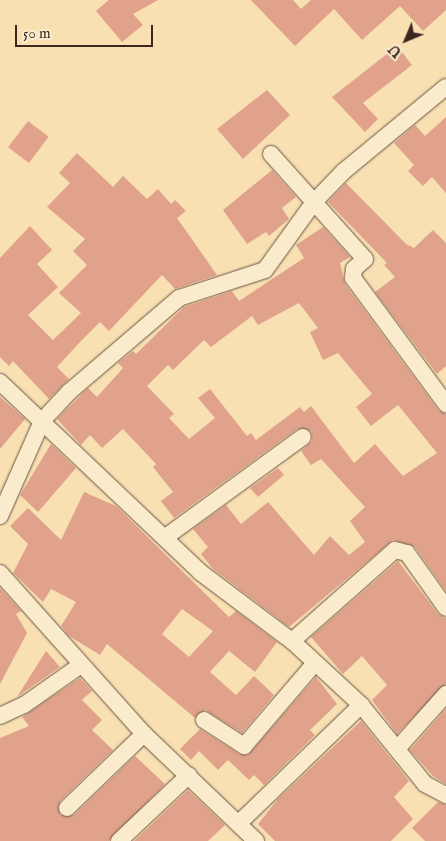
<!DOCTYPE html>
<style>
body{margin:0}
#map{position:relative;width:446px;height:841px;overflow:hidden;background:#f9e0b2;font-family:"IM FELL English",serif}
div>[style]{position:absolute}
.building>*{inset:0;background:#e0a28b;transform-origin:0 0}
.roads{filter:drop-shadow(0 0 1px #6a5543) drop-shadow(0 0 1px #6a5543)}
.minor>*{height:16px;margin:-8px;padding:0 8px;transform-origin:8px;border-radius:8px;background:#fbebcd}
span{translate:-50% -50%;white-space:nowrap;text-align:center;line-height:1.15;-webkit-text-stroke:4.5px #fbebcd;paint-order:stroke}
.north{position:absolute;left:381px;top:15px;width:50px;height:50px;-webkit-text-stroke:4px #fbebcd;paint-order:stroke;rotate:225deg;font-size:14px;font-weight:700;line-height:20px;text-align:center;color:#3b271e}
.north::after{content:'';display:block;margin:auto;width:18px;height:22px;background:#3b271e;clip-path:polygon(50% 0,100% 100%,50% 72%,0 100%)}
.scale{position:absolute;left:15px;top:25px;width:138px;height:22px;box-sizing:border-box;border:2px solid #3b271e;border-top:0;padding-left:6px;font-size:15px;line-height:18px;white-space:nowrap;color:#3b271e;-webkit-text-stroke:4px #fbebcd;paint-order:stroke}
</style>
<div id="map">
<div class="building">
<div style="clip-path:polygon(109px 0,158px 0,133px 14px,143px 25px,122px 42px,96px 11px)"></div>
<div style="clip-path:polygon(251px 0,293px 0,301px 9px,311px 0,446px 0,446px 10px,423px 31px,400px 6px,362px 40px,334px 9px,295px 46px)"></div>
<div style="clip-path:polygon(397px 46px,412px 65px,363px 103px,378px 119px,365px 132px,332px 97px)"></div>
<div style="clip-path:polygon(267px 90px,290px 115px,243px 159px,217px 129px)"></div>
<div style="clip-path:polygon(446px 117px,446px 193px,432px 177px,423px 186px,408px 171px,414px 165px,394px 143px,415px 125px,425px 136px)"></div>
<div style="left:28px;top:121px;width:26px;height:33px;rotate:37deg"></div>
<div style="clip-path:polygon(77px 153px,113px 187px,123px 176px,147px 199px,158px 189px,171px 204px,175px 200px,186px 211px,177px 218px,217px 275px,175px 289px,162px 275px,109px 331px,100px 322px,80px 342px,57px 367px,69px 379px,49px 399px,13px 361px,9px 366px,0 357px,0 258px,30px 226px,52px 250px,37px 264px,58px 287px,28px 315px,53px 340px,81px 313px,59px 293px,87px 265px,73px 251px,85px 239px,47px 207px,70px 183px,59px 173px)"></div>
<div style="clip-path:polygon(272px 170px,296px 197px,282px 208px,289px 219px,269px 236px,266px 232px,247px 244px,223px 210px)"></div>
<div style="clip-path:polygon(346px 183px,406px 244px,414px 248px,433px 230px,446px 243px,446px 366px,437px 374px,375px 292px,395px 277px,384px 265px,387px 263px,328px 202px)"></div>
<div style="clip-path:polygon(evenodd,323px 227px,350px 257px,340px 263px,345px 284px,438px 410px,446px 414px,446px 591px,415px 547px,393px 540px,289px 627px,213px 569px,201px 554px,208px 547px,193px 529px,226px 505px,241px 524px,268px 502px,314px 555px,330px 536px,349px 555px,365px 542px,350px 521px,365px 507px,321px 459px,311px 465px,301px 451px,312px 441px,311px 431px,297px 429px,174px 518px,161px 501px,173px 492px,153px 467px,156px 464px,123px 429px,102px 448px,90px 435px,81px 445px,57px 419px,88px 388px,97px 397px,123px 368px,118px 363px,133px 351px,136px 354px,184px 307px,232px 291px,239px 301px,304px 258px,296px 245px,323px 227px,299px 303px,318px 328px,310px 332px,323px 360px,338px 353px,372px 394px,356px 407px,371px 426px,398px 405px,437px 453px,403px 476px,375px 444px,354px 463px,311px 406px,304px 412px,300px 407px,256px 440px,251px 433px,247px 436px,210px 389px,198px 398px,215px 418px,189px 439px,169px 418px,174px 414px,147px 386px,168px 365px,173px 370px,204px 340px,211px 347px,252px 316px,258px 325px,299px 303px)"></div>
<div style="clip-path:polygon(0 397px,25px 419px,0 449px)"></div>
<div style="clip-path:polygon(51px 444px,76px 468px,38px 512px,20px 495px)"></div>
<div style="clip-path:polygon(278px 468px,284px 475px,258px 497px,250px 488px)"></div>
<div style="clip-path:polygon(evenodd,84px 492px,116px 506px,229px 617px,236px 611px,277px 642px,255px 672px,229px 651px,210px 672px,236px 695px,254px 676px,274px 695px,242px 733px,205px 710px,195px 718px,107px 644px,100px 655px,69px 636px,61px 626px,76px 602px,51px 589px,43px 602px,13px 573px,28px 544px,10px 526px,28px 508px,61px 540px,84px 492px,182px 609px,213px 631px,189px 657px,162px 634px,182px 609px)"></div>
<div style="clip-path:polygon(398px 561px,438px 614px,446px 618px,446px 684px,397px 734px,372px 700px,387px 685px,362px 656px,343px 674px,311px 637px)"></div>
<div style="clip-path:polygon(0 588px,21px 611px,16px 614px,27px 633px,0 684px)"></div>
<div style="clip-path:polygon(46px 651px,60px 667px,17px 697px)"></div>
<div style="clip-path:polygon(316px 677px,337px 704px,310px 730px,315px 735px,264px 785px,254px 775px,249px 780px,228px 760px,218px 770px,199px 751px,191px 760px,180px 749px,200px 729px,239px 754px,248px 755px)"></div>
<div style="clip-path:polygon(80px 678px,92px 691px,82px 700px,102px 720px,92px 730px,113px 750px,60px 801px,60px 815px,74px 815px,135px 756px,165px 784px,109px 841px,0 841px,0 738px,29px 726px,22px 717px)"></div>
<div style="clip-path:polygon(446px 709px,446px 784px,434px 777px,410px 750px)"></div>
<div style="clip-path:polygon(361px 721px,409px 781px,394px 797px,413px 819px,391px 841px,275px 841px,258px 824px,278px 799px)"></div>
<div style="clip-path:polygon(188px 790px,225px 825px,208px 841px,134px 841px)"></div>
<div style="clip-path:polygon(438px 802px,446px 805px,446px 841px,425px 841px,412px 828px)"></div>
</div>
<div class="roads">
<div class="minor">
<div style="left:271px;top:154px;width:141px;rotate:48.2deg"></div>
<div style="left:365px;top:259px;width:15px;rotate:138deg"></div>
<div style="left:354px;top:269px;width:9px;rotate:96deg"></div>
<div style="left:353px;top:278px;width:157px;rotate:53.6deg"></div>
<div style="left:0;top:382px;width:276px;rotate:43.5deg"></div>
<div style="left:200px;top:572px;width:115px;rotate:36.9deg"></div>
<div style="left:292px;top:641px;width:94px;rotate:42.8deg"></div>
<div style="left:361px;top:705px;width:102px;rotate:51deg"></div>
<div style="left:425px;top:784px;width:24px;rotate:28deg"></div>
<div style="left:0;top:516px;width:104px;rotate:-66.1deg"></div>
<div style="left:42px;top:421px;width:40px;rotate:-47deg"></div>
<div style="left:69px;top:392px;width:145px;rotate:-40.5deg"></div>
<div style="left:179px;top:298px;width:90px;rotate:-18deg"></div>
<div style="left:265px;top:270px;width:84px;rotate:-54.2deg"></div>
<div style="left:314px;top:202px;width:43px;rotate:-45.9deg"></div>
<div style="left:344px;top:171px;width:132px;rotate:-39.5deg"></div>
<div style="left:167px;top:536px;width:168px;rotate:-36.1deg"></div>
<div style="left:0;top:573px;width:216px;rotate:48.2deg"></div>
<div style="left:144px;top:734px;width:155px;rotate:43.7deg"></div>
<div style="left:292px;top:641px;width:137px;rotate:-41.5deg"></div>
<div style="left:395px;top:550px;width:12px;rotate:14deg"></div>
<div style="left:407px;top:553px;width:67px;rotate:54.7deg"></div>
<div style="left:0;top:716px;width:26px;rotate:-25deg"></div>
<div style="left:24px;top:705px;width:70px;rotate:-35.1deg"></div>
<div style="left:204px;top:720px;width:48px;rotate:33deg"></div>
<div style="left:244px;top:746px;width:108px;rotate:-49.5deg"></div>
<div style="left:397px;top:749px;width:74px;rotate:-48.3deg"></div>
<div style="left:67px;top:808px;width:107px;rotate:-43.9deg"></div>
<div style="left:239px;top:823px;width:170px;rotate:-44deg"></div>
<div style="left:119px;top:841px;width:96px;rotate:-43.3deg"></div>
</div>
</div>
<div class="north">U</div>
<div class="scale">50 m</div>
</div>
